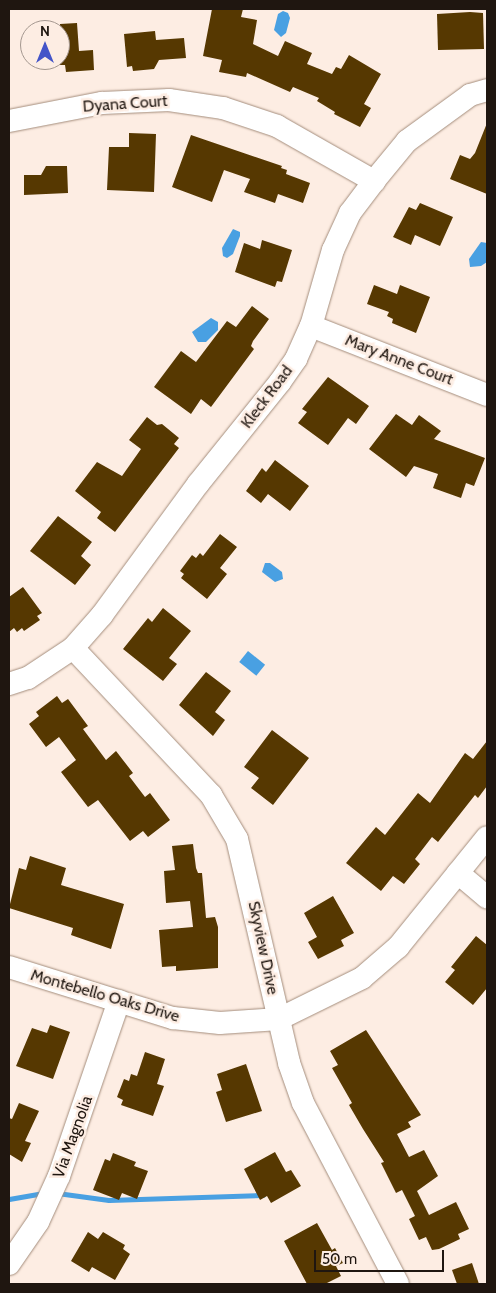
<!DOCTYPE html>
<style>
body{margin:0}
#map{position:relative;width:496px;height:1293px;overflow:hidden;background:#fdede3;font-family:Cabin,sans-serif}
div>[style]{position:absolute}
.water>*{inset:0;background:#49a0e2;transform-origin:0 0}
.stream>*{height:5px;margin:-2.5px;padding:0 2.5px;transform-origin:2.5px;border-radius:2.5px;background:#49a0e2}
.building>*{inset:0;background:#563801}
.roads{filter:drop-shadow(0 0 1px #a48d7c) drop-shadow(0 0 1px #a48d7c)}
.minor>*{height:22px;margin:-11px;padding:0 11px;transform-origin:11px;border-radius:11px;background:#fff}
span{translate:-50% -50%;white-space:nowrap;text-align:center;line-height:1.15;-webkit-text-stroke:5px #fdede3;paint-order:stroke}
.street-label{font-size:16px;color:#1f1610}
.frame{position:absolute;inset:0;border:10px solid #1f1610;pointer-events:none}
.north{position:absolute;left:20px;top:20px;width:50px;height:50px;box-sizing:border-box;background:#fdede3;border:1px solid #a4978f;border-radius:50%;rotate:0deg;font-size:14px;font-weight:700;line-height:20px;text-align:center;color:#1f1610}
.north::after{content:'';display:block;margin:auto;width:18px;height:22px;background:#4454c8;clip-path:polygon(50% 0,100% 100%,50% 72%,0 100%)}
.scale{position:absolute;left:314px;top:1250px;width:130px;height:22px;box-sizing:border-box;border:2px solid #1f1610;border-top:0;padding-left:6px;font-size:15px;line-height:18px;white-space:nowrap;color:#1f1610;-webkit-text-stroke:4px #fdede3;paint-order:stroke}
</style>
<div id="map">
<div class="water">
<div style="clip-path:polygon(283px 11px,288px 13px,290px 18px,286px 33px,281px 37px,274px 30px,278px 14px)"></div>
<div style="clip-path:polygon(233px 229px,240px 232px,240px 236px,233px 254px,227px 258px,223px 256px,222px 248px)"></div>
<div style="clip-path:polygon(481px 242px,487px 243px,487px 262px,481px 266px,470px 267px,469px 259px)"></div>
<div style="clip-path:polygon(211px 318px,218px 322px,218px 330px,206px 342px,198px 342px,192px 332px)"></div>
<div style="clip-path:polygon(265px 563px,270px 563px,282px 572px,283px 579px,275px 582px,262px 572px)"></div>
<div style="left:248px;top:651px;width:22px;height:14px;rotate:39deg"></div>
</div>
<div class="stream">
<div style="left:57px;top:1193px;width:52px;rotate:7.7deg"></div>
<div style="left:109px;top:1200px;width:154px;rotate:-1.9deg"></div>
<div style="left:9px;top:1199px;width:35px;rotate:-10deg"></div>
</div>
<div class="building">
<div style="clip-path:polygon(212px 9px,243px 9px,241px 17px,257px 20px,253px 44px,278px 56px,285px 41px,312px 53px,307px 64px,332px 74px,336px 67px,341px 69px,349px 55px,381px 74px,364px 104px,371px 108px,360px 127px,334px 114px,335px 112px,317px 101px,319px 98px,293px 87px,290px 92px,247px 73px,246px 77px,219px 72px,222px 60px,203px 56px)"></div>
<div style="clip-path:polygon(470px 12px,483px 13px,484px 49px,438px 50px,437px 14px)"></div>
<div style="clip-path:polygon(77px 23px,79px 51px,93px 50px,94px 70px,66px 72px,65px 65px,60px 65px,60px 24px)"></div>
<div style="clip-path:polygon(155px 31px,156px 40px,184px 38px,186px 58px,159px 60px,154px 69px,133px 71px,132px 66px,127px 67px,124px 34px)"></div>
<div style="clip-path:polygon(487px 123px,487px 194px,450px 179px,460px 155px,470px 159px,475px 153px)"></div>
<div style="clip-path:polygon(129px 133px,156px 134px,154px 192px,107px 190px,109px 147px,129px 147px)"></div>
<div style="clip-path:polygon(191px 135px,282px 166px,281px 168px,287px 170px,286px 174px,310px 183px,303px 203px,278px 194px,275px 203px,244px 192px,250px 179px,224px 170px,212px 202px,172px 187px)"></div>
<div style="clip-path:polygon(46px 166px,67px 166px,68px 193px,24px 195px,24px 175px,41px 175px)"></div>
<div style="clip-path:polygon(420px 203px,453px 217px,440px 246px,415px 235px,411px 245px,393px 237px,409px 207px,416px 210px)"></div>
<div style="clip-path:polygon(262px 240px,292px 250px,282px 282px,277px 281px,275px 287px,235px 272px,244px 243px,260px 249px)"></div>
<div style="clip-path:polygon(374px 285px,397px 294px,400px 285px,430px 297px,416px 333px,392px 323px,393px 319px,387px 316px,389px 312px,367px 304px)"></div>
<div style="clip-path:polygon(252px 306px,269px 319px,253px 341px,251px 346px,254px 349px,211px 407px,201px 399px,191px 414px,154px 387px,181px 351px,196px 362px,227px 321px,236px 327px)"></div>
<div style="clip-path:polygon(328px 377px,369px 406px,356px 424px,348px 418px,328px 445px,298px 423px,307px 412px,302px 409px)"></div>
<div style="clip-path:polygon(396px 414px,412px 425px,419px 415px,441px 431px,434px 439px,485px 458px,474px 486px,466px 483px,461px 498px,433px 488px,438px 474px,414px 466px,406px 477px,369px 449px)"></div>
<div style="clip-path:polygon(147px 417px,157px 425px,162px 424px,179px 438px,174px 444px,179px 448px,115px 532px,97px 518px,101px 512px,75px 491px,97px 462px,122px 476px,141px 449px,129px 440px)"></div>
<div style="clip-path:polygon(275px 460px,309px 486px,290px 511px,268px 494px,261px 503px,246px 491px,262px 468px,266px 472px)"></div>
<div style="clip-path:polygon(58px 516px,92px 542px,81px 556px,91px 565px,75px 585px,30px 551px)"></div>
<div style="clip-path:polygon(220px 534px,237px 547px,220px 568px,227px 574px,207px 599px,181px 578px,184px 574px,180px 571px,192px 555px,196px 558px,200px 553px,203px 556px)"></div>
<div style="clip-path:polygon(23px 587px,42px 613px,37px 616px,40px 620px,24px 631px,22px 628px,17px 632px,14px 628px,9px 632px,9px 597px)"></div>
<div style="clip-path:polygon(163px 608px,191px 631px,169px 658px,177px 664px,163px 681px,123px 649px,148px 618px,152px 622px)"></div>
<div style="clip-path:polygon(206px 672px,231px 691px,215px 712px,225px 720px,213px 736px,179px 705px)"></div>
<div style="clip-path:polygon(57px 696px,62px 703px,68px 699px,88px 726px,83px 729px,106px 760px,116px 751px,133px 773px,129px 776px,145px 797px,150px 793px,170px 820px,148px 837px,143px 831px,130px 841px,98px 800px,88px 807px,61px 772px,76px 760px,59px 737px,46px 747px,29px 724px,39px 716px,36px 712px)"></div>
<div style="clip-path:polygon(272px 730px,309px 758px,273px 805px,251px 788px,259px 778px,244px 767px)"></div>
<div style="clip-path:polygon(487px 741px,487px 786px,478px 798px,475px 795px,438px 842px,432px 837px,415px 859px,420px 864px,404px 884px,393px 876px,381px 891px,346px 863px,376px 827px,385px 835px,418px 793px,430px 803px,465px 753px,473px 759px)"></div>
<div style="clip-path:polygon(193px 844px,196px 868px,198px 873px,202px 873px,206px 918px,215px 917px,218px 927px,218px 968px,176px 971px,176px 966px,162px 967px,159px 930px,193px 927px,190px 901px,166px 903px,164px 871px,175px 870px,172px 846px)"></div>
<div style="clip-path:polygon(30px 856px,66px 868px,61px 885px,124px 904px,111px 949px,71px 935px,73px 928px,9px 908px,19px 868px,26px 870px)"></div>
<div style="clip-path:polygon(333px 896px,354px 933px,341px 940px,344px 946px,318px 959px,308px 942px,317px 937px,304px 913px)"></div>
<div style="clip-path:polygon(476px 936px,487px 945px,487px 988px,473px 1005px,445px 982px,455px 970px,451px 967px)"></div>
<div style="clip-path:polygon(50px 1025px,70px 1032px,53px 1079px,16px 1066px,32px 1028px,47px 1033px)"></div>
<div style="clip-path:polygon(366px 1030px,421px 1115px,408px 1122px,411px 1127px,397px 1134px,409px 1157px,424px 1150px,438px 1176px,417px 1191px,429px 1215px,456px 1202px,469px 1229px,458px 1234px,460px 1239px,439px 1249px,432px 1250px,426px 1237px,419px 1240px,409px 1219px,415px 1216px,402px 1190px,396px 1193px,381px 1163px,384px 1162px,363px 1129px,349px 1105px,352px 1103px,332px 1068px,338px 1065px,330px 1051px)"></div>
<div style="clip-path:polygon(145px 1052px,165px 1059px,157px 1084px,164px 1086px,153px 1116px,121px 1105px,123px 1100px,117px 1097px,124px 1079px,129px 1081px,131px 1074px,137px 1076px)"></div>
<div style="clip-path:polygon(246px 1064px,262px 1111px,226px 1122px,216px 1092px,222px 1090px,217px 1074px)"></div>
<div style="clip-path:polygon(19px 1103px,39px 1111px,25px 1141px,31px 1143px,22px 1162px,9px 1154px,9px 1118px,12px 1119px)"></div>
<div style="clip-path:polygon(275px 1152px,286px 1172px,291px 1170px,301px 1186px,271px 1203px,267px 1196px,260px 1200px,244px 1169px)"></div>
<div style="clip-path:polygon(113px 1153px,136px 1162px,134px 1166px,148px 1171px,137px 1199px,122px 1193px,119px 1200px,93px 1190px,105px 1159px,110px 1161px)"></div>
<div style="clip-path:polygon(317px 1223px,332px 1250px,335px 1248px,343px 1263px,336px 1266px,341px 1276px,325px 1284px,307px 1284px,284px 1241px)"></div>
<div style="clip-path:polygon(88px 1232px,98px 1239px,103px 1232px,125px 1245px,123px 1249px,130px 1254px,115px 1280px,92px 1267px,89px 1272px,71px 1261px)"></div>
<div style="clip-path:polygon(472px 1263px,479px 1284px,457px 1284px,452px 1270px)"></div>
</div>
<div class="roads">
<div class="minor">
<div style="left:9px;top:121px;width:95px;rotate:-11deg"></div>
<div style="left:102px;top:103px;width:67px;rotate:-2.6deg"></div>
<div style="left:169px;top:100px;width:55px;rotate:8.4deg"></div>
<div style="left:223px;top:108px;width:57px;rotate:18.4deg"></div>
<div style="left:277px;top:126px;width:112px;rotate:29.6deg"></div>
<div style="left:311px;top:326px;width:189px;rotate:21.4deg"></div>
<div style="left:73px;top:648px;width:202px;rotate:46.8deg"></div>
<div style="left:211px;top:795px;width:51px;rotate:59.4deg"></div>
<div style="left:237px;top:839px;width:230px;rotate:76.9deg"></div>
<div style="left:289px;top:1063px;width:42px;rotate:70.7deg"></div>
<div style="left:303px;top:1103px;width:204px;rotate:62.3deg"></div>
<div style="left:9px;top:684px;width:20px;rotate:-18deg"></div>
<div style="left:28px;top:678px;width:54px;rotate:-33.7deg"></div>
<div style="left:73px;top:648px;width:44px;rotate:-48.7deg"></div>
<div style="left:102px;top:615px;width:162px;rotate:-53.8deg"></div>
<div style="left:198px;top:484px;width:131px;rotate:-51.2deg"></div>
<div style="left:280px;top:382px;width:28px;rotate:-55deg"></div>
<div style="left:296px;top:359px;width:36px;rotate:-66deg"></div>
<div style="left:311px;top:326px;width:79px;rotate:-73.9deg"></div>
<div style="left:333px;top:250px;width:41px;rotate:-65.3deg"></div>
<div style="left:350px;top:213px;width:40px;rotate:-53deg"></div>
<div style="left:374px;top:181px;width:52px;rotate:-50.5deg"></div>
<div style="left:407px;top:141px;width:78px;rotate:-36.1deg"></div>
<div style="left:470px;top:95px;width:18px;rotate:-16deg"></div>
<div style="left:458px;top:873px;width:38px;rotate:40deg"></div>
<div style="left:9px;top:967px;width:172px;rotate:17.3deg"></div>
<div style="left:173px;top:1018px;width:47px;rotate:6.1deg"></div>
<div style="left:220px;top:1023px;width:59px;rotate:-3.9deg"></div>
<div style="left:279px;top:1019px;width:93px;rotate:-26.3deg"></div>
<div style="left:362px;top:978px;width:48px;rotate:-40.7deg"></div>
<div style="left:398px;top:947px;width:141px;rotate:-51deg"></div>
<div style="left:9px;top:1264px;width:51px;rotate:-55.4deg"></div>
<div style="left:38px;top:1222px;width:51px;rotate:-65.5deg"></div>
<div style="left:59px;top:1176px;width:185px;rotate:-71.1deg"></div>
</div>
</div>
<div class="street-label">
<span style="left:125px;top:104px;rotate:-4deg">Dyana Court</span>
<span style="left:399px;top:360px;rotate:21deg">Mary Anne Court</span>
<span style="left:267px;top:397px;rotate:-53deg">Kleck Road</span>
<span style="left:263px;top:948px;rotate:78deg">Skyview Drive</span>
<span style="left:105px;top:996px;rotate:16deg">Montebello Oaks Drive</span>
<span style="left:73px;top:1137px;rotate:-70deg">Via Magnolia</span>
</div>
<div class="frame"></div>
<div class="north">N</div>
<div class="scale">50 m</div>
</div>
